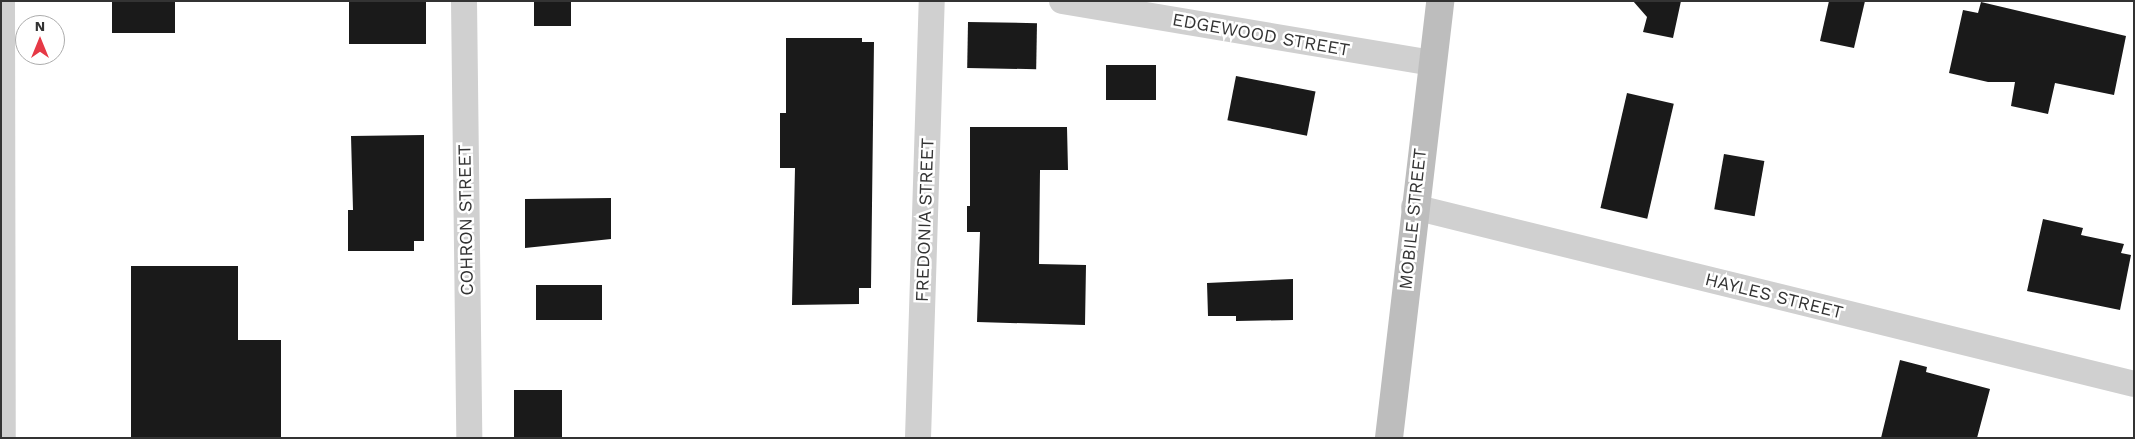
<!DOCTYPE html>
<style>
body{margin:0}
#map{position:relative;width:2135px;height:439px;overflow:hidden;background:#fff;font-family:"Work Sans",sans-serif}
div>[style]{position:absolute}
.building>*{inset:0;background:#1a1a1a;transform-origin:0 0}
.street>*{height:26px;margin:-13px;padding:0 13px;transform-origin:13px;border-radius:13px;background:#d0d0d0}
.secondary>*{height:28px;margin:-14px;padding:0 14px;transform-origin:14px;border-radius:14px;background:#bdbdbd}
span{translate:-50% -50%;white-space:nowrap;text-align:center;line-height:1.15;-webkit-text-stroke:5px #fff;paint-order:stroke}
.street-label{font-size:18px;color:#333}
.frame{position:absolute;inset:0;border:2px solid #333;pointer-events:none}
.north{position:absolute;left:15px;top:15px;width:50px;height:50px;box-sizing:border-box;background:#fff;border:1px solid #adadad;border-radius:50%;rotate:0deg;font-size:14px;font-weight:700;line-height:20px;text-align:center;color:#333}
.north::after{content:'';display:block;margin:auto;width:18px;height:22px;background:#e63946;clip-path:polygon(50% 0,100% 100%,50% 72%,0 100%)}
</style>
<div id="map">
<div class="building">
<div style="left:112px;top:1px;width:63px;height:32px"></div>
<div style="left:349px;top:1px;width:77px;height:43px"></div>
<div style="left:534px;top:1px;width:37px;height:25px"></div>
<div style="clip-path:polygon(1633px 1px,1681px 1px,1673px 38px,1643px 32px,1647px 17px)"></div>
<div style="clip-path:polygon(1829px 1px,1865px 1px,1854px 48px,1820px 41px)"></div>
<div style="clip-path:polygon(1981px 2px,2126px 36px,2114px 95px,2055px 83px,2048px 114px,2011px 106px,2015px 82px,1988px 82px,1949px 73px,1963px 10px,1978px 13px)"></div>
<div style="left:968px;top:22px;width:69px;height:46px;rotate:1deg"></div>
<div style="clip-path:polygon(786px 38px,862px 38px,862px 42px,874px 42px,871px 288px,859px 288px,859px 304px,792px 305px,795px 168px,780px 168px,780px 113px,786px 113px)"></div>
<div style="left:1106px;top:65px;width:50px;height:35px"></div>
<div style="left:1236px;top:76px;width:81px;height:45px;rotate:11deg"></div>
<div style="left:1627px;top:93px;width:48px;height:118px;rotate:13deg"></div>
<div style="clip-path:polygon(970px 127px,1067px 127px,1068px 170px,1040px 170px,1039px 264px,1086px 265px,1085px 325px,977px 322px,980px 232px,967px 232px,967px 206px,970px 206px)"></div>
<div style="clip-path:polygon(424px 135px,424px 241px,414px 241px,414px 251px,348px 251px,348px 210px,353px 210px,351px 136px)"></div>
<div style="left:1724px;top:154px;width:41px;height:56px;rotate:10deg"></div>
<div style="clip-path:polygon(611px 198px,611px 239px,525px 248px,525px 199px)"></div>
<div style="clip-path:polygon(2043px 219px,2083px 228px,2081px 235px,2124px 244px,2121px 253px,2131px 255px,2120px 310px,2027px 291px)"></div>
<div style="clip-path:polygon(131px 266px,238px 266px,238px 340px,281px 340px,281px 438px,131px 438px)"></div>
<div style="clip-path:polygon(1293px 279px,1293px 320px,1236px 321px,1236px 316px,1208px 316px,1207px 283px)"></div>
<div style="left:536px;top:285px;width:66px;height:35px"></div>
<div style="clip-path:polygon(1900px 360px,1927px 367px,1926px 372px,1990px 389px,1977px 438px,1881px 438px)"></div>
<div style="left:514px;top:390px;width:48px;height:48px"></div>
</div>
<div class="street">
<div style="left:2px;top:1px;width:437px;rotate:89.9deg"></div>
<div style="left:464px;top:1px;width:437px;rotate:89.3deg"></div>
<div style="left:1062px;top:1px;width:374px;rotate:9.5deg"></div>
<div style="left:1414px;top:207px;width:741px;rotate:13.81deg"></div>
<div style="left:918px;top:438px;width:437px;rotate:-88.2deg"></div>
</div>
<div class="secondary">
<div style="left:1389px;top:438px;width:440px;rotate:-83.3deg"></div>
</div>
<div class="street-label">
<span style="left:1261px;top:35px;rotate:10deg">EDGEWOOD STREET</span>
<span style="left:1413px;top:219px;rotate:-84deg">MOBILE STREET</span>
<span style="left:466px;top:220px;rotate:-91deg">COHRON STREET</span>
<span style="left:925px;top:220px;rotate:-88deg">FREDONIA STREET</span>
<span style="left:1774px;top:296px;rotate:14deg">HAYLES STREET</span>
</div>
<div class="frame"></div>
<div class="north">N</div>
</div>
